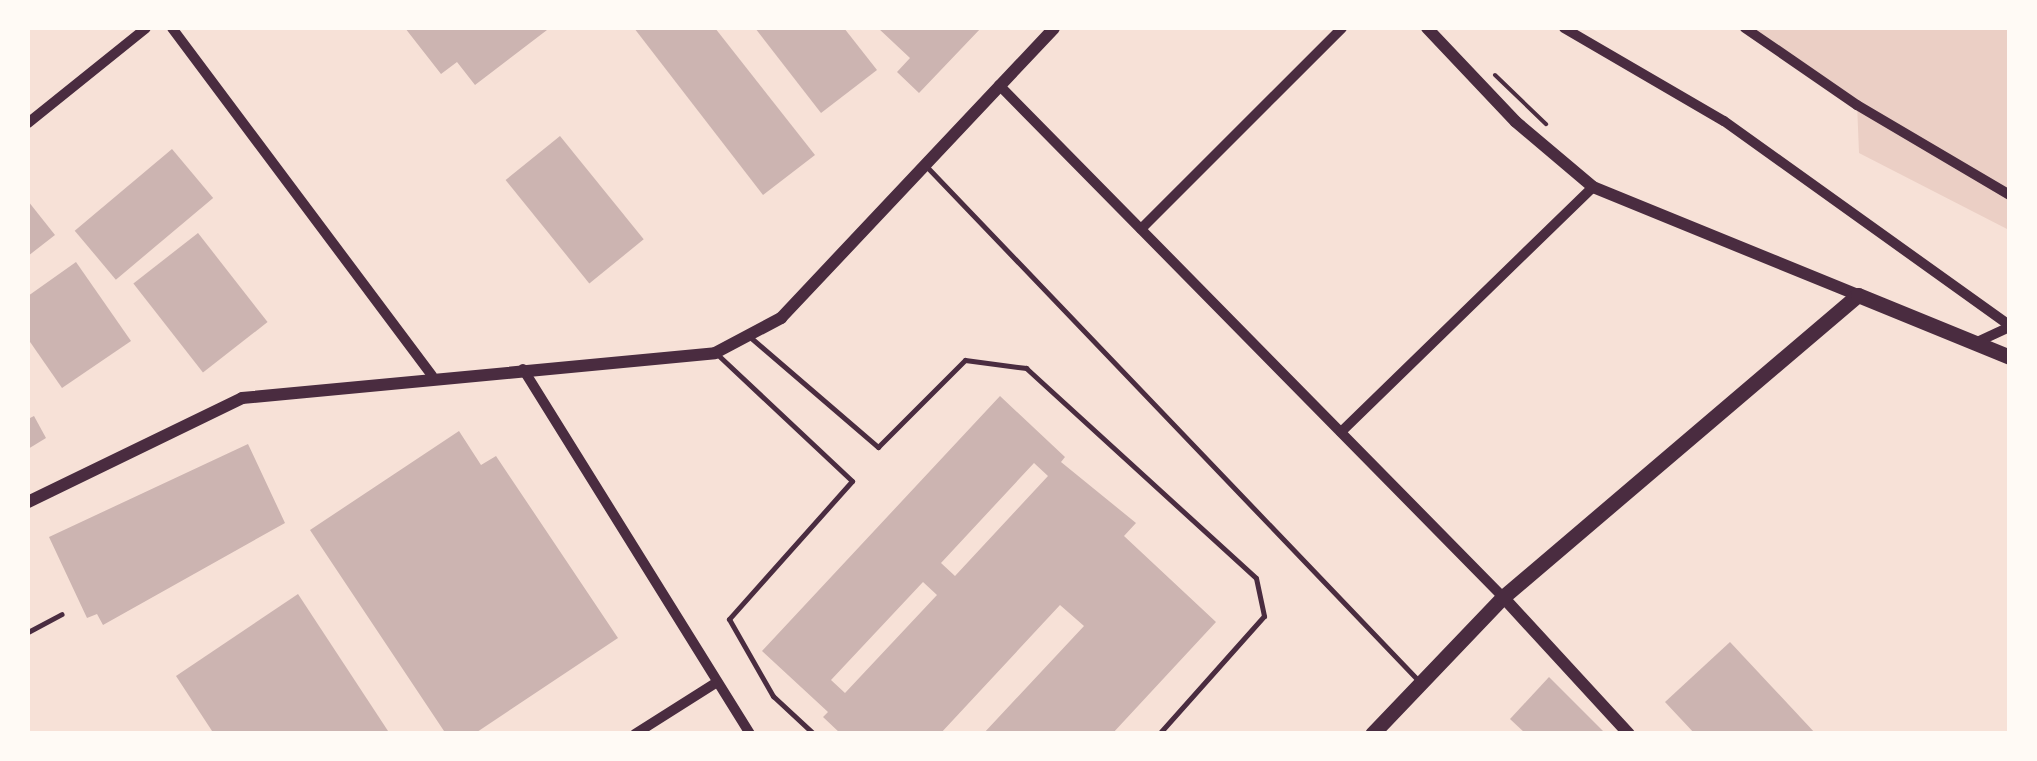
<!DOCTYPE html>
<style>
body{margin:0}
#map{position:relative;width:2037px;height:761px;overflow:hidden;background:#f7e1d7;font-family:Manrope,sans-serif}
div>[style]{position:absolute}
.green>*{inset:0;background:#ebcfc5}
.building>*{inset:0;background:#ccb4b1;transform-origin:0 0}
.path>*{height:4px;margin:-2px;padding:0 2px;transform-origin:2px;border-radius:2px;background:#4a2c40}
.service>*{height:5px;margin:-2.5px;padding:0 2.5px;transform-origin:2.5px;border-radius:2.5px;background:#4a2c40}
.minor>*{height:10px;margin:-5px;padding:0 5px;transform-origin:5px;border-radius:5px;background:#4a2c40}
.tertiary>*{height:12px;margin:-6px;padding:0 6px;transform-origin:6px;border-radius:6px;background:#4a2c40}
.secondary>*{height:15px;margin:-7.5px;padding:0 7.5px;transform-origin:7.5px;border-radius:7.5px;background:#4a2c40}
span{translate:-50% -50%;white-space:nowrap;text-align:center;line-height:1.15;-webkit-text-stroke:8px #fffaf5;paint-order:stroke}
.frame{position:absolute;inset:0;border:30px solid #fffaf5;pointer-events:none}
</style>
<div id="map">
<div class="green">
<div style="clip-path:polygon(1745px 28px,2009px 28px,2009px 230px,1859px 153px,1857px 104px)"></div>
</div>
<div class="building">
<div style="clip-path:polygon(405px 28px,544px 28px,547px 30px,475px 85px,457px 62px,441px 74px)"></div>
<div style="clip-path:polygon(634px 28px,715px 28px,815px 155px,763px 195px)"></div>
<div style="clip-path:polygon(755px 28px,844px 28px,877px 70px,821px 113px)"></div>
<div style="clip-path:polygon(878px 28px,981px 28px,919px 93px,897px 72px,910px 58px)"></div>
<div style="left:560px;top:136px;width:133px;height:70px;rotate:51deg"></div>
<div style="left:172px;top:149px;width:64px;height:127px;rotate:50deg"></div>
<div style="clip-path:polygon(28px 201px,55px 235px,28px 256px)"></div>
<div style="left:198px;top:233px;width:113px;height:82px;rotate:52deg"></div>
<div style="clip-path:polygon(76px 262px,131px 341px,62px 388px,28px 339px,28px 296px)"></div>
<div style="clip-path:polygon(evenodd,1000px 396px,1065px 457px,1061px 462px,1136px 523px,1124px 536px,1216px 622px,1112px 734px,983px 734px,1084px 626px,1060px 605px,940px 734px,841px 734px,823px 717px,828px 712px,762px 651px,1000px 396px,1034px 463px,1048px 476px,955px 576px,941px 563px,1034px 463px,1000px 396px,923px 582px,937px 595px,845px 693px,831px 680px,923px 582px)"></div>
<div style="clip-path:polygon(34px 416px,46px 438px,28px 449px,28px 419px)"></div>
<div style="clip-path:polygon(459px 431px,481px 465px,496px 456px,618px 638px,474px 734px,446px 734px,310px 530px)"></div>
<div style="clip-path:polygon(248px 444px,285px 523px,103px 625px,97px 614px,87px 618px,49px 537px)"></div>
<div style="clip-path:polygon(298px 594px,390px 734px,214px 734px,176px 676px)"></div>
<div style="clip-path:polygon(1730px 642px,1816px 734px,1695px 734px,1665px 702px)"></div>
<div style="clip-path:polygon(1549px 677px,1606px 734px,1526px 734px,1510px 719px)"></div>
</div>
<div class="path">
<div style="left:1495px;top:75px;width:71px;rotate:43.9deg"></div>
</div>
<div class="service">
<div style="left:927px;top:167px;width:709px;rotate:46.26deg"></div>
<div style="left:750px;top:337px;width:169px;rotate:40.7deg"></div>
<div style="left:878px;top:447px;width:123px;rotate:-45deg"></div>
<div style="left:965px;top:360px;width:62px;rotate:7.5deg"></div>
<div style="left:1026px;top:368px;width:311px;rotate:42.4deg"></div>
<div style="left:1256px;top:578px;width:39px;rotate:78deg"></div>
<div style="left:1264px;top:616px;width:158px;rotate:131.7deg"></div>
<div style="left:718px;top:355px;width:184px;rotate:43.2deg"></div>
<div style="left:852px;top:481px;width:185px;rotate:131.7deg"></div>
<div style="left:729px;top:619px;width:89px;rotate:60.3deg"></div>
<div style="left:773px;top:696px;width:56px;rotate:42.8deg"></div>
<div style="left:28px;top:632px;width:38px;rotate:-28deg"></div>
</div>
<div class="minor">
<div style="left:172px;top:28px;width:434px;rotate:53.2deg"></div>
<div style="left:1564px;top:28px;width:185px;rotate:30.2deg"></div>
<div style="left:1724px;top:121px;width:352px;rotate:35.6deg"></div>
<div style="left:1745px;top:28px;width:136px;rotate:34.5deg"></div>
<div style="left:1857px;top:105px;width:178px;rotate:30.5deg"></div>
<div style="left:999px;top:85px;width:718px;rotate:45.45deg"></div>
<div style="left:28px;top:123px;width:151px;rotate:-38.8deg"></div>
<div style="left:1141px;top:229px;width:284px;rotate:-45deg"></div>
<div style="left:1975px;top:343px;width:38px;rotate:-25deg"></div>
<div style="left:523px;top:369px;width:430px;rotate:58.1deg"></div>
<div style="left:1341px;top:432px;width:351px;rotate:-44.2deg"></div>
<div style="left:635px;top:734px;width:93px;rotate:-32.3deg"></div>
</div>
<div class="tertiary">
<div style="left:1427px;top:28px;width:129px;rotate:46.6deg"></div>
<div style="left:1516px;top:122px;width:101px;rotate:40.2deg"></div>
<div style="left:1593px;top:187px;width:286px;rotate:22.2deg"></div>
<div style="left:28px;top:502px;width:238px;rotate:-25.9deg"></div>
<div style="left:242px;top:398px;width:475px;rotate:-5.4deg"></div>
<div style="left:715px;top:353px;width:75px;rotate:-27.9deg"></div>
<div style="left:781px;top:318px;width:398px;rotate:-46.7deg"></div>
<div style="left:1503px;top:597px;width:186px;rotate:47.4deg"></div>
</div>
<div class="secondary">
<div style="left:1372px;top:734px;width:190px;rotate:-46.3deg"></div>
<div style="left:1503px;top:597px;width:466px;rotate:-40.4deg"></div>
<div style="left:1858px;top:295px;width:164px;rotate:22.2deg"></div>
</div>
<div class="frame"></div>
</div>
